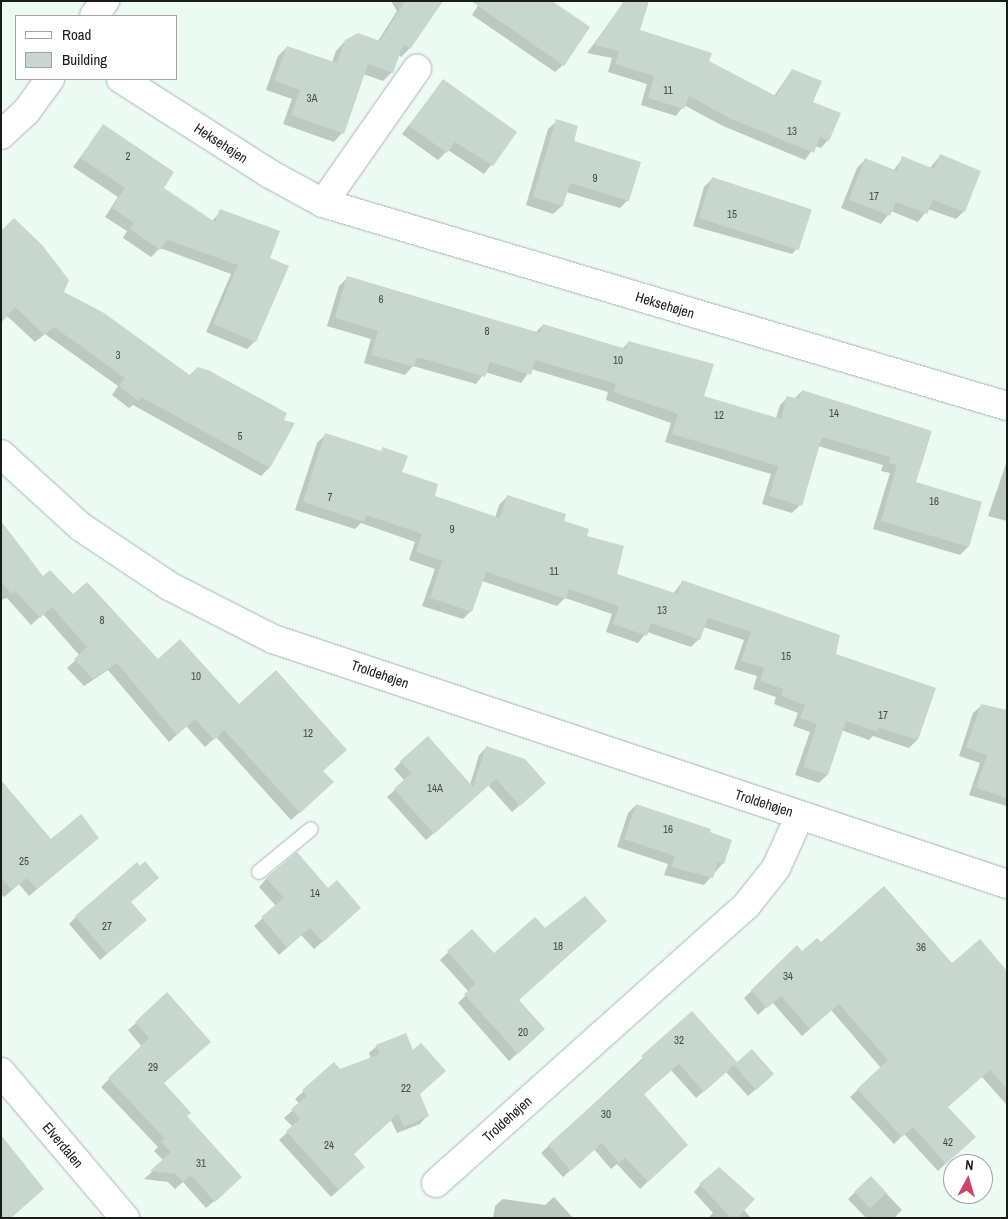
<!DOCTYPE html>
<meta charset="utf-8">
<style>
body{margin:0}
#map{position:relative;width:1008px;height:1219px;overflow:hidden;background:#ebfaf2;font-family:"Archivo Narrow",sans-serif}
div>[style]{position:absolute}
.shadow>*{inset:0;background:#0003}
.building>*{inset:0;background:#c7d6ce;transform-origin:0 0}
.roads{filter:drop-shadow(0 0 1px #a9b8b0) drop-shadow(0 0 1px #a9b8b0)}
.lane>*{height:14px;margin:-7px;padding:0 7px;transform-origin:7px;border-radius:7px;background:#fff}
.street>*{height:28px;margin:-14px;padding:0 14px;transform-origin:14px;border-radius:14px;background:#fff}
span{translate:-50% -50%;white-space:nowrap;text-align:center;line-height:1.15;-webkit-text-stroke:4px #fff;paint-order:stroke}
.number-label{font-size:11px;color:#444b47}
.number-label span{-webkit-text-stroke-width:0}
.street-label{font-size:14px;color:#181d1a}
.frame{position:absolute;inset:0;border:2px solid #181d1a;pointer-events:none}
.legend{position:absolute;left:15px;top:15px;width:162px;height:65px;box-sizing:border-box;background:#fff;border:1px solid #a3a5a3;margin:0;padding:6px 9px;list-style:none;font-size:15px;color:#181d1a}
.legend li{display:flex;align-items:center;gap:10px;height:25px}
.legend b{width:25px;border:1px solid #a3a5a3}
.north{position:absolute;left:943px;top:1154px;width:50px;height:50px;box-sizing:border-box;background:#fff;border:1px solid #a3a5a3;border-radius:50%;rotate:6deg;font-size:14px;font-weight:700;line-height:20px;text-align:center;color:#181d1a}
.north::after{content:'';display:block;margin:auto;width:18px;height:22px;background:#d14267;clip-path:polygon(50% 0,100% 100%,50% 72%,0 100%)}
</style>
<div id="map">
<div class="shadow">
<div style="clip-path:polygon(391px 1px,443px 1px,410px 48px,401px 57px,398px 55px,392px 72px,383px 81px,363px 74px,342px 133px,334px 142px,283px 124px,292px 99px,266px 90px,278px 56px,287px 47px,332px 62px,336px 51px,345px 41px,378px 41px,397px 11px)"></div>
<div style="clip-path:polygon(481px 1px,563px 65px,555px 72px,472px 15px)"></div>
<div style="clip-path:polygon(625px 1px,638px 31px,708px 61px,774px 96px,792px 70px,828px 140px,821px 148px,815px 146px,805px 160px,723px 126px,684px 105px,676px 116px,641px 105px,647px 84px,608px 72px,612px 58px,587px 53px)"></div>
<div style="clip-path:polygon(443px 81px,516px 132px,484px 174px,448px 150px,438px 160px,402px 134px)"></div>
<div style="clip-path:polygon(557px 121px,628px 200px,620px 208px,566px 192px,562px 206px,553px 214px,526px 205px,548px 129px)"></div>
<div style="clip-path:polygon(103px 126px,162px 188px,212px 221px,221px 211px,269px 259px,255px 341px,247px 349px,206px 332px,231px 274px,160px 248px,151px 257px,123px 238px,127px 231px,105px 217px,118px 197px,73px 167px)"></div>
<div style="clip-path:polygon(940px 156px,964px 211px,956px 219px,928px 209px,918px 222px,891px 211px,881px 224px,841px 208px,857px 168px,865px 160px,893px 171px,903px 158px,930px 168px)"></div>
<div style="clip-path:polygon(712px 179px,800px 245px,792px 254px,693px 226px,704px 187px)"></div>
<div style="clip-path:polygon(1px 232px,62px 292px,189px 376px,197px 368px,282px 420px,293px 424px,269px 468px,261px 476px,133px 405px,129px 408px,112px 395px,118px 386px,45px 334px,35px 342px,6px 315px)"></div>
<div style="clip-path:polygon(348px 277px,535px 333px,543px 325px,622px 349px,629px 342px,703px 397px,776px 418px,780px 405px,788px 397px,794px 399px,802px 391px,930px 432px,915px 483px,968px 547px,960px 555px,873px 529px,890px 473px,881px 471px,883px 465px,818px 446px,800px 505px,792px 513px,762px 504px,771px 474px,665px 442px,671px 423px,606px 400px,608px 392px,531px 369px,521px 383px,485px 372px,476px 384px,413px 366px,405px 375px,364px 363px,371px 339px,327px 326px,339px 286px)"></div>
<div style="clip-path:polygon(325px 435px,380px 452px,384px 448px,401px 473px,433px 497px,495px 518px,499px 505px,507px 497px,563px 521px,585px 537px,616px 575px,673px 594px,682px 582px,834px 655px,934px 689px,917px 740px,909px 748px,873px 736px,869px 740px,841px 730px,827px 775px,819px 783px,795px 775px,810px 732px,793px 726px,798px 713px,774px 704px,776px 697px,753px 689px,757px 676px,734px 669px,744px 640px,703px 627px,699px 639px,691px 647px,647px 632px,638px 643px,606px 632px,612px 614px,565px 598px,557px 606px,482px 581px,471px 611px,463px 619px,422px 606px,435px 569px,409px 560px,415px 542px,361px 523px,355px 529px,295px 510px,317px 443px)"></div>
<div style="clip-path:polygon(1007px 461px,1007px 521px,988px 516px)"></div>
<div style="clip-path:polygon(1px 523px,43px 578px,73px 596px,158px 661px,239px 705px,322px 771px,324px 790px,291px 820px,216px 737px,205px 747px,186px 726px,169px 742px,108px 670px,84px 686px,67px 668px,80px 656px,43px 614px,31px 625px,7px 598px,1px 600px)"></div>
<div style="clip-path:polygon(981px 706px,1007px 714px,1007px 806px,969px 795px,980px 763px,959px 756px,973px 713px)"></div>
<div style="clip-path:polygon(487px 747px,537px 790px,512px 812px,488px 785px,426px 840px,387px 797px,405px 781px,394px 769px,401px 762px,470px 785px,479px 755px)"></div>
<div style="clip-path:polygon(1px 785px,51px 840px,90px 845px,29px 896px,19px 884px,4px 897px,1px 894px)"></div>
<div style="clip-path:polygon(636px 805px,709px 833px,723px 863px,704px 885px,664px 875px,668px 864px,617px 847px,628px 813px)"></div>
<div style="clip-path:polygon(267px 878px,352px 916px,314px 949px,301px 935px,279px 955px,254px 926px,276px 906px,259px 887px)"></div>
<div style="clip-path:polygon(130px 903px,138px 927px,100px 960px,69px 924px,76px 917px)"></div>
<div style="clip-path:polygon(472px 930px,517px 1000px,536px 1037px,509px 1061px,458px 1003px,469px 992px,440px 960px)"></div>
<div style="clip-path:polygon(821px 944px,1007px 971px,1007px 1105px,981px 1076px,946px 1107px,966px 1144px,938px 1171px,904px 1134px,894px 1144px,850px 1097px,881px 1068px,831px 1010px,802px 1036px,772px 1002px,758px 1015px,744px 998px,797px 947px,802px 953px)"></div>
<div style="clip-path:polygon(692px 1012px,737px 1064px,765px 1081px,748px 1096px,726px 1072px,696px 1098px,671px 1070px,643px 1095px,679px 1152px,640px 1189px,617px 1164px,611px 1169px,594px 1149px,563px 1177px,541px 1153px)"></div>
<div style="clip-path:polygon(136px 1023px,201px 1049px,163px 1084px,233px 1185px,206px 1208px,183px 1182px,175px 1189px,168px 1182px,144px 1179px,164px 1161px,154px 1151px,158px 1147px,101px 1087px,142px 1047px,128px 1030px)"></div>
<div style="clip-path:polygon(377px 1046px,413px 1052px,419px 1094px,427px 1116px,420px 1124px,397px 1133px,391px 1120px,353px 1154px,356px 1174px,331px 1197px,279px 1140px,293px 1127px,284px 1118px,300px 1104px,295px 1099px,334px 1064px,340px 1071px,371px 1059px,369px 1053px)"></div>
<div style="clip-path:polygon(871px 1177px,902px 1210px,894px 1218px,866px 1218px,848px 1199px)"></div>
<div style="clip-path:polygon(700px 1185px,743px 1209px,751px 1218px,708px 1218px,713px 1213px,694px 1192px)"></div>
<div style="clip-path:polygon(554px 1197px,573px 1218px,493px 1218px,495px 1206px,503px 1199px,545px 1205px)"></div>
</div>
<div class="building">
<div style="clip-path:polygon(405px 1px,443px 1px,411px 48px,403px 45px,393px 73px,368px 64px,344px 134px,291px 115px,300px 90px,274px 81px,287px 46px,337px 63px,345px 40px,358px 33px,380px 41px)"></div>
<div style="clip-path:polygon(471px 1px,552px 1px,590px 27px,564px 66px)"></div>
<div style="clip-path:polygon(624px 1px,649px 1px,640px 30px,712px 53px,709px 61px,776px 96px,792px 69px,822px 81px,813px 102px,841px 113px,829px 141px,820px 137px,814px 153px,731px 119px,689px 96px,684px 109px,648px 98px,654px 76px,615px 64px,619px 51px,594px 45px)"></div>
<div style="clip-path:polygon(443px 79px,517px 132px,493px 166px,455px 142px,447px 153px,409px 126px)"></div>
<div style="clip-path:polygon(556px 119px,578px 126px,574px 141px,641px 162px,629px 201px,570px 183px,563px 206px,533px 197px)"></div>
<div style="clip-path:polygon(103px 124px,174px 172px,164px 188px,215px 222px,220px 209px,280px 231px,270px 258px,289px 266px,256px 342px,213px 324px,238px 265px,167px 240px,160px 250px,130px 229px,134px 223px,112px 208px,125px 188px,80px 158px)"></div>
<div style="clip-path:polygon(940px 154px,981px 171px,965px 212px,933px 200px,927px 214px,896px 202px,890px 216px,849px 200px,865px 158px,897px 171px,902px 156px,934px 169px)"></div>
<div style="left:712px;top:177px;width:105px;height:43px;rotate:18deg"></div>
<div style="clip-path:polygon(14px 218px,42px 245px,69px 280px,64px 292px,104px 313px,191px 376px,197px 367px,208px 370px,287px 413px,284px 420px,295px 423px,270px 468px,141px 397px,138px 401px,119px 386px,125px 378px,54px 327px,44px 335px,15px 307px,1px 323px,1px 231px)"></div>
<div style="clip-path:polygon(347px 276px,540px 333px,543px 324px,626px 349px,628px 341px,714px 364px,704px 396px,781px 419px,787px 396px,799px 399px,802px 390px,932px 431px,916px 482px,982px 502px,969px 547px,881px 521px,897px 465px,889px 463px,890px 457px,822px 437px,802px 506px,769px 496px,778px 466px,672px 434px,678px 414px,613px 392px,616px 384px,535px 360px,531px 375px,490px 362px,485px 377px,417px 357px,414px 367px,371px 355px,378px 331px,335px 318px)"></div>
<div style="clip-path:polygon(325px 433px,381px 451px,383px 447px,408px 456px,402px 472px,438px 484px,435px 496px,500px 518px,507px 495px,566px 514px,564px 521px,589px 529px,587px 536px,624px 546px,617px 574px,678px 594px,682px 580px,840px 635px,836px 654px,936px 688px,918px 740px,879px 728px,878px 732px,846px 721px,828px 775px,803px 767px,817px 724px,800px 718px,805px 705px,781px 696px,783px 689px,760px 681px,764px 668px,741px 661px,751px 632px,708px 618px,700px 640px,651px 623px,647px 636px,613px 624px,619px 606px,569px 589px,566px 599px,486px 572px,472px 612px,430px 598px,442px 561px,416px 552px,422px 534px,366px 515px,364px 522px,303px 502px)"></div>
<div style="clip-path:polygon(1px 521px,43px 576px,50px 570px,73px 594px,87px 582px,158px 659px,180px 639px,239px 704px,276px 670px,347px 750px,323px 771px,334px 782px,300px 813px,224px 730px,214px 740px,195px 719px,177px 735px,117px 663px,93px 679px,74px 659px,87px 647px,52px 607px,40px 618px,15px 591px,11px 594px,1px 581px)"></div>
<div style="clip-path:polygon(981px 704px,1007px 710px,1007px 798px,976px 788px,987px 755px,966px 748px)"></div>
<div style="clip-path:polygon(428px 736px,473px 787px,486px 746px,525px 759px,546px 783px,520px 806px,496px 779px,434px 834px,394px 789px,411px 773px,400px 761px)"></div>
<div style="clip-path:polygon(1px 780px,51px 839px,81px 814px,99px 838px,37px 889px,27px 878px,12px 890px,1px 877px)"></div>
<div style="clip-path:polygon(636px 804px,711px 829px,710px 832px,732px 840px,724px 864px,718px 862px,713px 878px,671px 867px,675px 856px,624px 839px)"></div>
<div style="clip-path:polygon(297px 852px,328px 888px,337px 880px,361px 908px,323px 942px,310px 928px,287px 948px,261px 917px,284px 898px,266px 878px)"></div>
<div style="clip-path:polygon(145px 861px,159px 878px,131px 902px,147px 920px,107px 954px,75px 916px,137px 862px,140px 866px)"></div>
<div style="clip-path:polygon(884px 886px,952px 963px,980px 939px,1007px 971px,1007px 1089px,990px 1070px,948px 1107px,976px 1137px,946px 1164px,913px 1127px,902px 1137px,857px 1089px,888px 1060px,839px 1004px,810px 1029px,781px 996px,767px 1008px,751px 990px,797px 945px,802px 951px,817px 938px,821px 942px)"></div>
<div style="clip-path:polygon(585px 896px,607px 921px,519px 1000px,545px 1029px,518px 1054px,464px 994px,476px 984px,447px 951px,472px 929px,494px 953px,535px 917px,545px 928px)"></div>
<div style="clip-path:polygon(167px 992px,211px 1042px,164px 1083px,191px 1113px,187px 1116px,242px 1177px,215px 1202px,191px 1175px,183px 1182px,176px 1174px,150px 1171px,171px 1152px,161px 1142px,165px 1139px,108px 1078px,149px 1038px,135px 1022px)"></div>
<div style="clip-path:polygon(692px 1011px,737px 1062px,752px 1049px,774px 1074px,756px 1090px,734px 1065px,704px 1092px,679px 1064px,644px 1094px,688px 1145px,648px 1182px,625px 1157px,619px 1163px,602px 1143px,571px 1171px,548px 1145px,644px 1059px,641px 1056px)"></div>
<div style="clip-path:polygon(406px 1033px,413px 1050px,421px 1043px,446px 1071px,420px 1094px,429px 1116px,404px 1127px,398px 1114px,354px 1154px,365px 1167px,339px 1190px,286px 1131px,300px 1119px,291px 1109px,307px 1096px,302px 1090px,334px 1062px,340px 1069px,380px 1054px,376px 1045px)"></div>
<div style="clip-path:polygon(1px 1135px,44px 1189px,11px 1218px,1px 1218px)"></div>
<div style="clip-path:polygon(719px 1167px,755px 1199px,737px 1218px,731px 1218px,699px 1184px)"></div>
<div style="left:871px;top:1176px;width:23px;height:23px;rotate:47deg"></div>
</div>
<div class="roads">
<div class="lane">
<div style="left:259px;top:872px;width:67px;rotate:-39.6deg"></div>
</div>
<div class="street">
<div style="left:94px;top:16px;width:19px;rotate:-54deg"></div>
<div style="left:121px;top:79px;width:177px;rotate:32.5deg"></div>
<div style="left:270px;top:174px;width:60px;rotate:28.7deg"></div>
<div style="left:323px;top:203px;width:713px;rotate:16.53deg"></div>
<div style="left:1px;top:135px;width:34px;rotate:-43deg"></div>
<div style="left:26px;top:112px;width:41px;rotate:-54deg"></div>
<div style="left:323px;top:203px;width:164px;rotate:-55deg"></div>
<div style="left:1px;top:454px;width:108px;rotate:42.4deg"></div>
<div style="left:81px;top:527px;width:106px;rotate:33.8deg"></div>
<div style="left:169px;top:586px;width:117px;rotate:27deg"></div>
<div style="left:273px;top:639px;width:774px;rotate:18.46deg"></div>
<div style="left:1px;top:1072px;width:192px;rotate:49.7deg"></div>
<div style="left:436px;top:1183px;width:416px;rotate:-41.8deg"></div>
<div style="left:746px;top:906px;width:48px;rotate:-51.7deg"></div>
<div style="left:776px;top:868px;width:58px;rotate:-65.6deg"></div>
</div>
</div>
<div class="number-label">
<span style="left:668px;top:90px">11</span>
<span style="left:312px;top:98px">3A</span>
<span style="left:792px;top:131px">13</span>
<span style="left:128px;top:156px">2</span>
<span style="left:595px;top:178px">9</span>
<span style="left:874px;top:196px">17</span>
<span style="left:732px;top:214px">15</span>
<span style="left:381px;top:299px">6</span>
<span style="left:487px;top:331px">8</span>
<span style="left:118px;top:355px">3</span>
<span style="left:618px;top:360px">10</span>
<span style="left:834px;top:413px">14</span>
<span style="left:719px;top:415px">12</span>
<span style="left:240px;top:436px">5</span>
<span style="left:330px;top:497px">7</span>
<span style="left:934px;top:501px">16</span>
<span style="left:452px;top:529px">9</span>
<span style="left:554px;top:571px">11</span>
<span style="left:662px;top:610px">13</span>
<span style="left:102px;top:620px">8</span>
<span style="left:786px;top:656px">15</span>
<span style="left:196px;top:676px">10</span>
<span style="left:883px;top:715px">17</span>
<span style="left:308px;top:733px">12</span>
<span style="left:435px;top:788px">14A</span>
<span style="left:668px;top:829px">16</span>
<span style="left:24px;top:861px">25</span>
<span style="left:315px;top:893px">14</span>
<span style="left:107px;top:926px">27</span>
<span style="left:558px;top:946px">18</span>
<span style="left:921px;top:947px">36</span>
<span style="left:788px;top:976px">34</span>
<span style="left:523px;top:1032px">20</span>
<span style="left:679px;top:1040px">32</span>
<span style="left:153px;top:1067px">29</span>
<span style="left:406px;top:1088px">22</span>
<span style="left:606px;top:1114px">30</span>
<span style="left:948px;top:1142px">42</span>
<span style="left:329px;top:1145px">24</span>
<span style="left:201px;top:1163px">31</span>
</div>
<div class="street-label">
<span style="left:221px;top:143px;rotate:33deg">Heksehøjen</span>
<span style="left:665px;top:305px;rotate:17deg">Heksehøjen</span>
<span style="left:380px;top:674px;rotate:19deg">Troldehøjen</span>
<span style="left:764px;top:803px;rotate:18deg">Troldehøjen</span>
<span style="left:507px;top:1119px;rotate:-42deg">Troldehøjen</span>
<span style="left:63px;top:1145px;rotate:50deg">Elverdalen</span>
</div>
<div class="frame"></div>
<ul class="legend">
<li><b style="height:6px;background:#fff"></b>Road</li>
<li><b style="height:14px;background:#c7d6ce"></b>Building</li>
</ul>
<div class="north">N</div>
</div>
